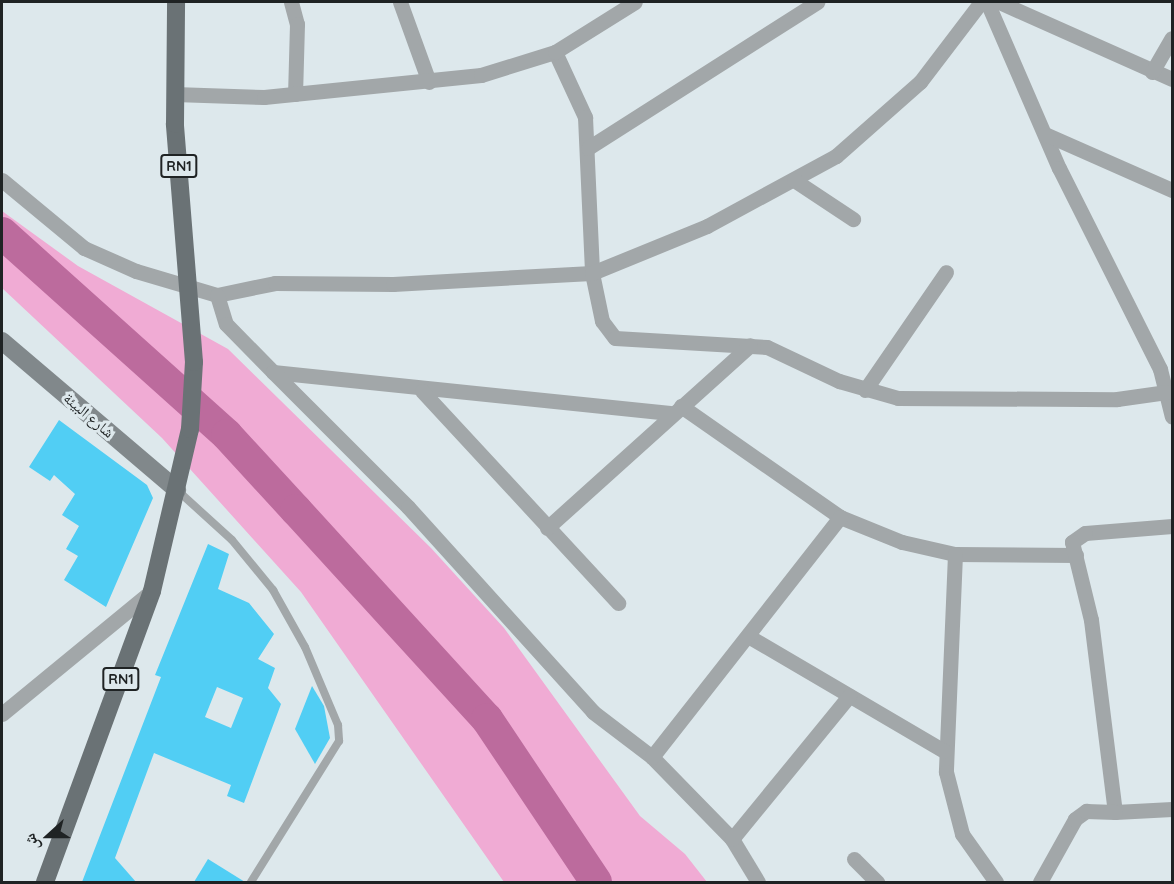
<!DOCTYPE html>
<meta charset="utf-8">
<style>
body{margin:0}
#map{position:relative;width:1174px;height:884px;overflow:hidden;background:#dde8ec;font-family:Quicksand,"Noto Naskh Arabic",sans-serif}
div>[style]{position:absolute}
.green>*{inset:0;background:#f0abd4}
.river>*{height:32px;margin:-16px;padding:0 16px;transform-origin:16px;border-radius:16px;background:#bc6b9d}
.building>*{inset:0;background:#51cef4}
.lane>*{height:8px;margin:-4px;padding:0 4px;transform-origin:4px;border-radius:4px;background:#a2a7a9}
.street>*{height:15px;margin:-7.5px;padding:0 7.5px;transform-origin:7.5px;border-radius:7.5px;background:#a2a7a9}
.secondary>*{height:18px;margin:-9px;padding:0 9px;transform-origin:9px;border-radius:9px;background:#81888b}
.primary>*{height:18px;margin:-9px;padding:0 9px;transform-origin:9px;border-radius:9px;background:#6a7275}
span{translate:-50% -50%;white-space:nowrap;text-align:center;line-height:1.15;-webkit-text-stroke:6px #dde8ec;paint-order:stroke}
.shield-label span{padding:2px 4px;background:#dde8ec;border:2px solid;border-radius:4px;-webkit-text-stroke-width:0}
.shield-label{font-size:14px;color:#1f2324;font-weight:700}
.street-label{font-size:15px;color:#1f2324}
.frame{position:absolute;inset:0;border:3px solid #1f2324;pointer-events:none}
.north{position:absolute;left:18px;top:806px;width:60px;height:60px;-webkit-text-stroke:4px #dde8ec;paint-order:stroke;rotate:249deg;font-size:16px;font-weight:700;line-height:24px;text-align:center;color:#1f2324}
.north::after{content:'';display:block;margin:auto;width:21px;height:27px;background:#1f2324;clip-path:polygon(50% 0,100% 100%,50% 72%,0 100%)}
</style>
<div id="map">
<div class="green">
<div style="clip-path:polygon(2px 211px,78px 266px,228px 349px,431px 548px,504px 628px,640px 816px,685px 854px,707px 882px,504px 882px,301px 592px,162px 438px,2px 288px)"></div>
</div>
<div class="river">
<div style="left:2px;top:233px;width:302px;rotate:41.9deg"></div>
<div style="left:227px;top:435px;width:102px;rotate:47.4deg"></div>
<div style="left:296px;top:510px;width:283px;rotate:47.6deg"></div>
<div style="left:487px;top:719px;width:196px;rotate:56.2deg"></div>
</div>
<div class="building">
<div style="clip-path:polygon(59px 420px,147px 485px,153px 498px,106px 607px,64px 580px,78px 556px,66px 549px,79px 526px,62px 515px,75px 494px,54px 475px,50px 481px,29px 467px)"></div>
<div style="clip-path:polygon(evenodd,208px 544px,229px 554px,218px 589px,249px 603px,274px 634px,258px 659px,275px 668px,268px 688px,281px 704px,244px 803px,227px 796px,231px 785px,154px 753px,115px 858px,136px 882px,82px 882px,161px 677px,155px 675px,208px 544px,217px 687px,243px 698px,231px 728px,205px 717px,217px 687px)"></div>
<div style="clip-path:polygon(312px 686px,324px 706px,330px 738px,315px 764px,295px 729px)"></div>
<div style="clip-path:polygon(208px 859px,245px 882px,194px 882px)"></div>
</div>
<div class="lane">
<div style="left:177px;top:490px;width:74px;rotate:42.3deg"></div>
<div style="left:232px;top:540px;width:65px;rotate:50.6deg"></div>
<div style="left:273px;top:590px;width:65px;rotate:60.7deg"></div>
<div style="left:305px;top:647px;width:85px;rotate:67.1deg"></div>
<div style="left:338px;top:725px;width:16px;rotate:86deg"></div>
<div style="left:339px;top:741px;width:166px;rotate:122deg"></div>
</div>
<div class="street">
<div style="left:291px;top:2px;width:23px;rotate:75deg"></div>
<div style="left:297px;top:24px;width:70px;rotate:91.6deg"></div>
<div style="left:400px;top:2px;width:85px;rotate:70.1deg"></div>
<div style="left:987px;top:2px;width:181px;rotate:66.6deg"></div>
<div style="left:1059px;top:168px;width:225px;rotate:63.3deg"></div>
<div style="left:1160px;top:369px;width:49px;rotate:76deg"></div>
<div style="left:999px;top:2px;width:189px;rotate:24deg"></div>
<div style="left:555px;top:52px;width:72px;rotate:65.2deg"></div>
<div style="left:585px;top:117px;width:156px;rotate:87.4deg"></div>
<div style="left:592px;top:273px;width:49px;rotate:78.2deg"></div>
<div style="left:602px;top:321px;width:21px;rotate:53deg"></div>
<div style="left:615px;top:338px;width:152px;rotate:3.4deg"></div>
<div style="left:767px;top:347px;width:80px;rotate:25.3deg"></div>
<div style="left:839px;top:381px;width:61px;rotate:16.1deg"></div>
<div style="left:898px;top:398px;width:219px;rotate:0.3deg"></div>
<div style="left:1117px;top:399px;width:50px;rotate:-8deg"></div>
<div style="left:1152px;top:72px;width:39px;rotate:-60deg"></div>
<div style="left:174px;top:94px;width:90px;rotate:1.9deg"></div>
<div style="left:264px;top:97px;width:218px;rotate:-5.8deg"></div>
<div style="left:481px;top:75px;width:77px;rotate:-17.3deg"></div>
<div style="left:555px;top:52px;width:94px;rotate:-32deg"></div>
<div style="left:1045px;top:134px;width:139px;rotate:23.8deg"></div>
<div style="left:588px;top:148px;width:272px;rotate:-32.5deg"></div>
<div style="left:2px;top:180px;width:107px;rotate:39.7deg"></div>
<div style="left:84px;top:248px;width:57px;rotate:23.9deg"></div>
<div style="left:136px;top:271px;width:84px;rotate:16.5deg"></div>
<div style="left:217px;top:295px;width:59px;rotate:-11.7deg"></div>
<div style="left:275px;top:283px;width:118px;rotate:0.5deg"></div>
<div style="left:393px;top:284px;width:199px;rotate:-3.2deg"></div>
<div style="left:592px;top:273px;width:124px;rotate:-22.2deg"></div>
<div style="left:707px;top:226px;width:147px;rotate:-28.5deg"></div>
<div style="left:836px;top:156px;width:112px;rotate:-41.4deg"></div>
<div style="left:920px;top:82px;width:101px;rotate:-52.7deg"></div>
<div style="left:794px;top:180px;width:71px;rotate:33.5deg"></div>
<div style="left:217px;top:295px;width:30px;rotate:73deg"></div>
<div style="left:226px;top:324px;width:67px;rotate:45.6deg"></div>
<div style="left:273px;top:372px;width:399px;rotate:5.9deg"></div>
<div style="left:273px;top:372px;width:191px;rotate:45deg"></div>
<div style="left:408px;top:507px;width:276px;rotate:47.9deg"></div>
<div style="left:593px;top:712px;width:74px;rotate:37.3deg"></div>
<div style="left:652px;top:757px;width:115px;rotate:45.7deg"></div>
<div style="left:732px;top:839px;width:50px;rotate:58.8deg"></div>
<div style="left:865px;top:390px;width:143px;rotate:-55.5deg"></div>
<div style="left:422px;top:391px;width:289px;rotate:47.2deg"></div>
<div style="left:681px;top:406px;width:194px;rotate:34.9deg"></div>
<div style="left:840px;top:517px;width:67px;rotate:22deg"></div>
<div style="left:902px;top:542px;width:54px;rotate:12.8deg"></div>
<div style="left:955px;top:554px;width:121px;rotate:0.5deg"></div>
<div style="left:1172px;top:526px;width:87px;rotate:175.4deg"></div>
<div style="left:1085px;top:533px;width:16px;rotate:145deg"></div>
<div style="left:1072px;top:542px;width:80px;rotate:76.3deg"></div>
<div style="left:1091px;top:620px;width:193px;rotate:82.9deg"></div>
<div style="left:1115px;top:812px;width:57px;rotate:-3deg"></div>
<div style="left:547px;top:528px;width:273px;rotate:-42deg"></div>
<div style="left:955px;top:554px;width:218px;rotate:92.4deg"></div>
<div style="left:946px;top:772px;width:64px;rotate:75.5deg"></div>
<div style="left:962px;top:834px;width:59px;rotate:54.7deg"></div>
<div style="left:748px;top:636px;width:227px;rotate:30.4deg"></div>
<div style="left:2px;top:714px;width:194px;rotate:-39.4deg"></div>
<div style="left:652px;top:757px;width:305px;rotate:-51.9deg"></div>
<div style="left:732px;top:839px;width:185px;rotate:-50.7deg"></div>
<div style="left:854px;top:859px;width:33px;rotate:45deg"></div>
<div style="left:1040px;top:882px;width:72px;rotate:-60.9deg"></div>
<div style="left:1075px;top:819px;width:14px;rotate:-36deg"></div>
<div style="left:1086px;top:811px;width:29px;rotate:2deg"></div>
</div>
<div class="secondary">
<div style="left:2px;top:341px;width:230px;rotate:40.4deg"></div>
</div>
<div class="primary">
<div style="left:45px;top:882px;width:310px;rotate:-69.8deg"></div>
<div style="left:152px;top:591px;width:166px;rotate:-76.8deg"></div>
<div style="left:190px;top:429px;width:67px;rotate:-86.6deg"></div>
<div style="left:194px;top:362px;width:239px;rotate:-94.6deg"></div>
<div style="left:175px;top:124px;width:122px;rotate:-89.5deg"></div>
</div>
<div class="shield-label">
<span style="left:179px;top:166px">RN1</span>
<span style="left:121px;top:679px">RN1</span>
</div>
<div class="street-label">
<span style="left:89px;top:415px;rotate:40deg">شارع البيئة</span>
</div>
<div class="frame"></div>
<div class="north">ش</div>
</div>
